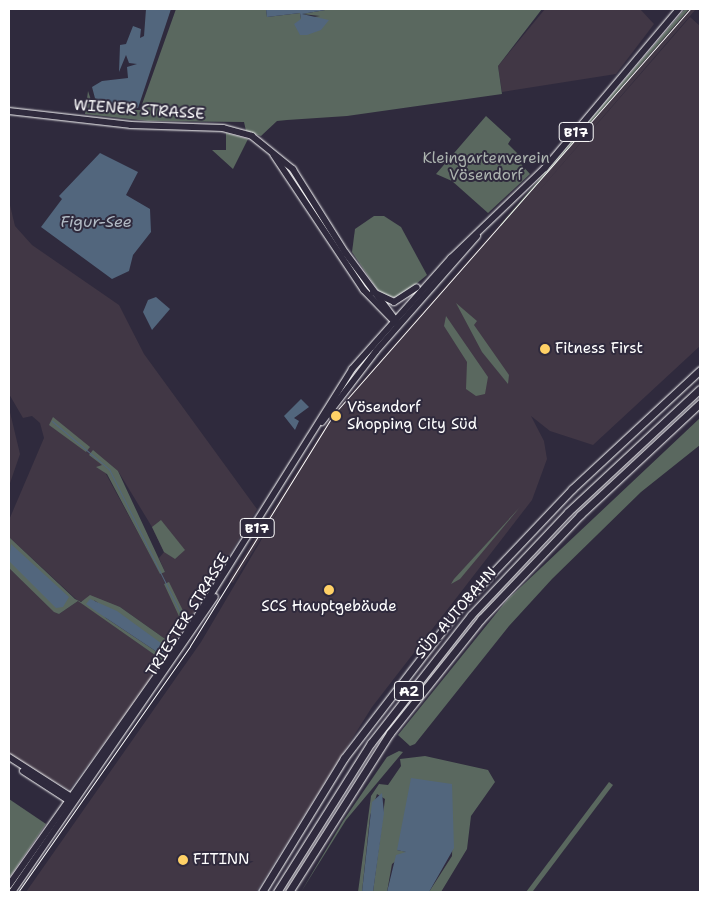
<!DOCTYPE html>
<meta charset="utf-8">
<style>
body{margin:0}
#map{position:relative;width:709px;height:901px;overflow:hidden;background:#2f2a3d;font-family:"Shantell Sans",sans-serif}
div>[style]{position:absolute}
.built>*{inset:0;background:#413745}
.green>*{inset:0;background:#5a685f;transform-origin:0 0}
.water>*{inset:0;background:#52667d}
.stream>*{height:1px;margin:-0.5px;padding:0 0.5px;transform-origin:0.5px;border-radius:0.5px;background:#52667d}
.roads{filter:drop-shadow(0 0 1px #fff) drop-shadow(0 0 1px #fff)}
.secondary>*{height:5.5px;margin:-2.75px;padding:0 2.75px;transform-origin:2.75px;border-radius:2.75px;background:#2f2a3d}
.primary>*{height:6px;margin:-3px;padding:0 3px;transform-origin:3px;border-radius:3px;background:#2f2a3d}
.motorway>*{height:7px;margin:-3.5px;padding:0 3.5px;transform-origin:3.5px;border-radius:3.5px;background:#2f2a3d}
.tram>*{height:1px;margin:-0.5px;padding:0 0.5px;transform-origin:0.5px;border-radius:0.5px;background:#fff}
.dots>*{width:14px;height:14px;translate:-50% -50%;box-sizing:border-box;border:2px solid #2f2a3d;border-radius:50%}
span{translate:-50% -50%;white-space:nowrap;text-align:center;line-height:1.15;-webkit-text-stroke:4px #2f2a3d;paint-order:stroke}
.shield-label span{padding:1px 4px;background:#2f2a3d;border:1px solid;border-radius:4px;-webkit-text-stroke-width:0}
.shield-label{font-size:14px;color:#fff;font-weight:700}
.street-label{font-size:15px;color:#fff}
.park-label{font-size:15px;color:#acb4af}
.poi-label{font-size:15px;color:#fff}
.left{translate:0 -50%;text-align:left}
.water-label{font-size:16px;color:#b1bac4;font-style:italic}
.frame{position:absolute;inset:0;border:10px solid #fff;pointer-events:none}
</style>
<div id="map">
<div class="built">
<div style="clip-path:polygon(545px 9px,640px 9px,654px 24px,616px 74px,502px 92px,498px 66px)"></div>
<div style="clip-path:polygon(689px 9px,696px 9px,532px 199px,690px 17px,700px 26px,700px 346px,593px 445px,550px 431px,531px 416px,544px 441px,547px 459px,532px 500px,372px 707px,256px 892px,26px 892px,201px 642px,283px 503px,233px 583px,229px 580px,332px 415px)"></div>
<div style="clip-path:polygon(evenodd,9px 201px,15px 226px,32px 245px,119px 305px,144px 354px,257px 509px,163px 664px,69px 790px,9px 755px,9px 568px,59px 614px,78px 601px,9px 537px,9px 520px,44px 438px,40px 423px,32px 416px,23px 418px,9px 394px,9px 201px,118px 471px,152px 527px,164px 552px,159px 558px,165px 572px,160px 573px,106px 474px,118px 471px,9px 201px,79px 601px,120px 607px,168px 641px,170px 648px,162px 660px,79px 601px)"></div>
<div style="clip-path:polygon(9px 408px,20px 454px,9px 486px)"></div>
</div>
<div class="green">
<div style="clip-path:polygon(176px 9px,266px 9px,267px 17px,300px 13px,301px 19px,320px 16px,302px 14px,331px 9px,542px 9px,498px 66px,502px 94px,347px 116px,287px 120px,277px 121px,261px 136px,246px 131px,244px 122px,148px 121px,85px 114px,88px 91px,92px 103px,103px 110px,140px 110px)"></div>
<div style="clip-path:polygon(685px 9px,689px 9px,501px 226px,500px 225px)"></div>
<div style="clip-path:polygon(486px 116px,511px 139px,508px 144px,524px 160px,521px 164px,530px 174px,488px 213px,452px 181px,436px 174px)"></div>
<div style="clip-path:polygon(226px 133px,248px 139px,233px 169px,212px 150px,226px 150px)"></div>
<div style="clip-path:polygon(374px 216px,384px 216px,401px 227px,427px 275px,399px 298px,381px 295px,352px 252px,355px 229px)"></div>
<div style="clip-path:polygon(456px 303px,477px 321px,474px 325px,509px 375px,508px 384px,482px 352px)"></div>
<div style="clip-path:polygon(446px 316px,488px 377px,485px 394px,476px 396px,466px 389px,467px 362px,444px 326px)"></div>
<div style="clip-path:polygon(53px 417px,90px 447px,86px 452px,49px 425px)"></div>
<div style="clip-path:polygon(700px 418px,700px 445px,641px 492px,552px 579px,509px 626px,415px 744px,410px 746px,398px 735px,507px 600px)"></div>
<div style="clip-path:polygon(93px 450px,118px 471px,165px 572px,160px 574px,107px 474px,96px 467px,102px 465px,89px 455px)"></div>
<div style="clip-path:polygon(520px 507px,460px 579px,451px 584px,454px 579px)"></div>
<div style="clip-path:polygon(161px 520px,185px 550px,175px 559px,164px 552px,152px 527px)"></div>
<div style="clip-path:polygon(evenodd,9px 537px,75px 599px,81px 602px,90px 595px,120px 607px,168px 641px,170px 648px,162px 660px,78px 601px,59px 614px,54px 612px,9px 568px,9px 537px,94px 600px,166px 651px,163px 656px,106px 618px,94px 600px)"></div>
<div style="clip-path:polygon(169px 582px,189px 623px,180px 630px,184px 627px,164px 584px)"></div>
<div style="clip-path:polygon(399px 751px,403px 752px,346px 820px,301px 892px,343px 821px,387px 757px)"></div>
<div style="clip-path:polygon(425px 756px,488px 770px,495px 782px,471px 816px,467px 849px,441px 892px,429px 892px,452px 856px,453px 819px,397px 850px,407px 852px,392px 864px,387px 892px,373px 892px,385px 799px,377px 794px,370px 816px,362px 892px,358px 892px,371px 796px,379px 784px,388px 785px,401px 766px,400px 759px)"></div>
<div style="left:609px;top:782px;width:5px;height:141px;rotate:37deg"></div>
<div style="clip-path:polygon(9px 799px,46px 824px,9px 878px)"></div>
</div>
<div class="water">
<div style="clip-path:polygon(146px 9px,171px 9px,138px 108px,106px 109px,96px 102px,92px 87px,102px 81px,128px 78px,127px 67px,137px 64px,129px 63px,126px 55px,119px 72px,120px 45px,126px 44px,133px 26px,141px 29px,140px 38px,144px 36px)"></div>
<div style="clip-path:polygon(266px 9px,331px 9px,302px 14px,329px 20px,321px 30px,307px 35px,300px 35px,294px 24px,301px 19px,300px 13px,267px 17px)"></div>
<div style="clip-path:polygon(100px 153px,138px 172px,126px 195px,150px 209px,151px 232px,133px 255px,129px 271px,112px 279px,41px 227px,62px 199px,59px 196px)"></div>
<div style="clip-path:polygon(156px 297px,170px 309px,152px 330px,143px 312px,148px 300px)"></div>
<div style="clip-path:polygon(301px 399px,309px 407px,294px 418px,299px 421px,295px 430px,284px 416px)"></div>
<div style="clip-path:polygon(11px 544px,69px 597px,63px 607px,56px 608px,9px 561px)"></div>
<div style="clip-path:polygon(90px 599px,117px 611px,165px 646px,163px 656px,97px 612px,86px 604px)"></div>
<div style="clip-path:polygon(411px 778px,452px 784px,454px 848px,429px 892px,387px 892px,396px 855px,406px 852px,397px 850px)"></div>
<div style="clip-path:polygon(382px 793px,384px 813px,373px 892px,362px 892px,372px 802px)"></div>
</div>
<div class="stream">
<div style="left:52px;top:421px;width:75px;rotate:40.1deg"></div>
<div style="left:109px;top:469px;width:175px;rotate:63.6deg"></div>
</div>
<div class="roads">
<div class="secondary">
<div style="left:9px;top:111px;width:123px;rotate:6.5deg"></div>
<div style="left:131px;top:125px;width:92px;rotate:1.9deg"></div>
<div style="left:223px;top:128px;width:30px;rotate:15deg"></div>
<div style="left:252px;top:136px;width:53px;rotate:38.8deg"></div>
<div style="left:293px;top:169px;width:99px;rotate:57.8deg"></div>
<div style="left:346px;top:253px;width:87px;rotate:53.4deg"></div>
<div style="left:274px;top:155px;width:162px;rotate:56.3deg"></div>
<div style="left:364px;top:290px;width:47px;rotate:45.9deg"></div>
</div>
<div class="primary">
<div style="left:373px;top:292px;width:23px;rotate:25deg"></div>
<div style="left:394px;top:302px;width:27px;rotate:-33deg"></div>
<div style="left:322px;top:422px;width:89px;rotate:-52.7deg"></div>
<div style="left:376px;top:351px;width:153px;rotate:-48.7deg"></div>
<div style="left:9px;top:757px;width:76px;rotate:32.6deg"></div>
<div style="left:23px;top:771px;width:57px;rotate:32.9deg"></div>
<div style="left:9px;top:885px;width:304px;rotate:-54.8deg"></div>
<div style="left:184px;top:637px;width:316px;rotate:-57.9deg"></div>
<div style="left:352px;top:369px;width:149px;rotate:-48.3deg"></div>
<div style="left:451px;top:258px;width:130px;rotate:-43.8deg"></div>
<div style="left:545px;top:168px;width:208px;rotate:-49.9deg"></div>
<div style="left:12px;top:892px;width:358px;rotate:-55.5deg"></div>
</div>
<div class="motorway">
<div style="left:262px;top:892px;width:157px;rotate:-58.5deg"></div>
<div style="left:344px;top:758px;width:193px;rotate:-52.4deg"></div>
<div style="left:462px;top:605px;width:160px;rotate:-46.5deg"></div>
<div style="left:572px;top:489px;width:175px;rotate:-42.9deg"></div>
<div style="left:277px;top:892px;width:176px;rotate:-57.8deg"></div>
<div style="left:371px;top:743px;width:162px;rotate:-52deg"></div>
<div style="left:471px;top:615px;width:141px;rotate:-46.7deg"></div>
<div style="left:568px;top:512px;width:180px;rotate:-43deg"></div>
<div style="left:289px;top:892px;width:188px;rotate:-57.6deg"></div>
<div style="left:390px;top:733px;width:146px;rotate:-51.4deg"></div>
<div style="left:481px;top:619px;width:144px;rotate:-46.4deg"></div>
<div style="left:580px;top:515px;width:164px;rotate:-43deg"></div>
</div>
</div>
<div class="tram">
<div style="left:18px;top:892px;width:300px;rotate:-55deg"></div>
<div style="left:190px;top:646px;width:272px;rotate:-58.2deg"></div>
<div style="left:333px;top:415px;width:541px;rotate:-48.67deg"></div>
</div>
<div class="dots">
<div style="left:545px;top:349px;background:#ffd166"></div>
<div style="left:336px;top:416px;background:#ffd166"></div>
<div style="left:329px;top:590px;background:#ffd166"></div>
<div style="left:183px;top:860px;background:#ffd166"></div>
</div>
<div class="shield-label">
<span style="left:576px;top:132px">B17</span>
<span style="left:257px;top:528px">B17</span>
<span style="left:409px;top:691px">A2</span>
</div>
<div class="street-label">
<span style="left:139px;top:110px;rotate:4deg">WIENER STRASSE</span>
<span style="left:456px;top:613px;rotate:-49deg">SÜD AUTOBAHN</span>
<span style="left:188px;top:615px;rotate:-58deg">TRIESTER STRASSE</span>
</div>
<div class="park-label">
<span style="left:486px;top:167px">Kleingartenverein<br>Vösendorf</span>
</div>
<div class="poi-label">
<span class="left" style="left:555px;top:349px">Fitness First</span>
<span class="left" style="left:347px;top:416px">Vösendorf<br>Shopping City Süd</span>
<span style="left:329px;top:607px">SCS Hauptgebäude</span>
<span class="left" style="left:193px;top:860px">FITINN</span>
</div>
<div class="water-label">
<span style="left:96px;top:222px">Figur-See</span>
</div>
<div class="frame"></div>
</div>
